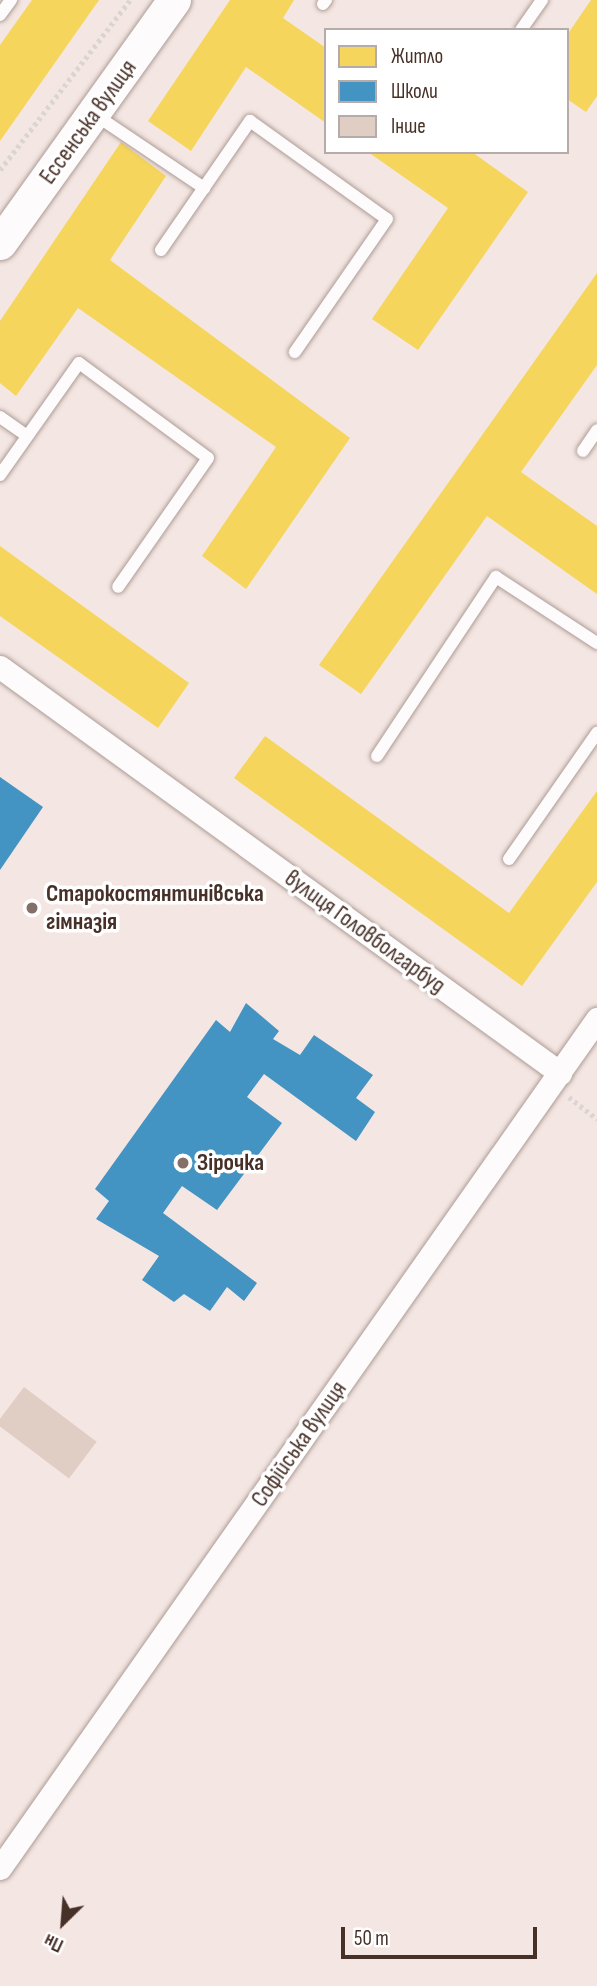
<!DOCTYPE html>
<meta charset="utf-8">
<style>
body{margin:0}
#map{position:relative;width:597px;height:1986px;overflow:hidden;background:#f4e6e2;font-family:"Sofia Sans Condensed",sans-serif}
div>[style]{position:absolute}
.homes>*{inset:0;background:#f6d55c}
.schools>*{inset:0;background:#4393c3}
.building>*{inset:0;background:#e0cec4;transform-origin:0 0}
.path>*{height:4.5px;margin-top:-2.25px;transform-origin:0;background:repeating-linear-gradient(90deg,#dad4d3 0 3.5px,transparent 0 7px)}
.roads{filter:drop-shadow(0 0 2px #ad9c97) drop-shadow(0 0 2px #ad9c97)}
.lane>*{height:12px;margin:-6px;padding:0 6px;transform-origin:6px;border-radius:6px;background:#fdfbfb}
.street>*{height:23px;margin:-11.5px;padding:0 11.5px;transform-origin:11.5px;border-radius:11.5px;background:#fdfbfb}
.secondary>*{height:33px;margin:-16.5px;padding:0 16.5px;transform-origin:16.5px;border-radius:16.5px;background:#fdfbfb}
.dots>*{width:19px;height:19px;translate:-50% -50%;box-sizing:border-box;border:4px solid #fff;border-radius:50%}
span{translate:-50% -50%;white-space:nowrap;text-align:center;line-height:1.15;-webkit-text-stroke:7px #fff;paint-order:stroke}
.street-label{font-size:24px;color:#473028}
.poi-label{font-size:24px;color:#473028;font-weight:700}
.left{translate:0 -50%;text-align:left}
.legend{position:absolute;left:324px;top:28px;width:245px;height:126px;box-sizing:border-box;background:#fff;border:2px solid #b5aca9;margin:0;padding:9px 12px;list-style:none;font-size:21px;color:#473028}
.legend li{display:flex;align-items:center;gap:14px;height:35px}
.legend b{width:35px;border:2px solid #b5aca9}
.north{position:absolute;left:28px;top:1888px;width:70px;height:70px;-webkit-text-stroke:5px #fff;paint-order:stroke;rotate:205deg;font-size:19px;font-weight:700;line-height:28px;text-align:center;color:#473028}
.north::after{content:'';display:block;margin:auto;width:24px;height:32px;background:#473028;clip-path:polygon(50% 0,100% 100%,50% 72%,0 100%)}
.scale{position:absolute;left:341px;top:1927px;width:196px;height:32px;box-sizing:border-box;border:4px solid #473028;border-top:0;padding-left:9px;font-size:21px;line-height:24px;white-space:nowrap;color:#473028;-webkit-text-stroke:5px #fff;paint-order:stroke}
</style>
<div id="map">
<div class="homes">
<div style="clip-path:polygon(32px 0,99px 0,0 141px,0 45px)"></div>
<div style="clip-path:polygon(230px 0,294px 0,283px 18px,326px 48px,326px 123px,246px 67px,191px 151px,148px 121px)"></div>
<div style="clip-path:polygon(591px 0,597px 0,597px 96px,586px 112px,567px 99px,567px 35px)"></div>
<div style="clip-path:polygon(121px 142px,166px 176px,110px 260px,350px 438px,246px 589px,202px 556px,276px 447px,78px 308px,16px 396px,0 383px,0 321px)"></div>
<div style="clip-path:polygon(368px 152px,472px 152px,528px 192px,418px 350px,372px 319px,448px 208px)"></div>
<div style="clip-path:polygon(597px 273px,597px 365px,521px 472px,597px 526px,597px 594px,487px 516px,361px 694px,319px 665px)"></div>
<div style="clip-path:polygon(0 546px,189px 683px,158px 728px,0 616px)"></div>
<div style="clip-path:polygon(265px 736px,509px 913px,597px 791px,597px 882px,522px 986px,234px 778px)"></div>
</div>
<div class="schools">
<div style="clip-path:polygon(0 777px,43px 807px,0 870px)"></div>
<div style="clip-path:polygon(246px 1003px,279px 1031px,273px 1039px,300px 1055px,314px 1035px,373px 1075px,356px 1098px,375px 1112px,356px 1141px,264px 1074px,247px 1097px,282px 1123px,217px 1210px,182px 1186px,163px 1213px,257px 1283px,244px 1301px,227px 1287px,210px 1311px,184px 1294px,174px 1302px,142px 1280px,159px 1256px,96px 1219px,109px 1201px,95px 1189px,216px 1020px,230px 1032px)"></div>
</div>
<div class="building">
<div style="left:24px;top:1387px;width:91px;height:46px;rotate:37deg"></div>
</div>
<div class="path">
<div style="left:0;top:170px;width:214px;rotate:-52.6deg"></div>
<div style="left:569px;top:1097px;width:36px;rotate:38deg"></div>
</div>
<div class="roads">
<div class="lane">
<div style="left:323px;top:4px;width:5px;rotate:-53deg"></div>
<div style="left:0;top:15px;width:19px;rotate:-54deg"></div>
<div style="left:521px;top:30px;width:37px;rotate:-55deg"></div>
<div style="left:94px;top:114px;width:133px;rotate:33.9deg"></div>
<div style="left:161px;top:250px;width:157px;rotate:-55.4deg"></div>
<div style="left:250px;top:121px;width:168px;rotate:35.6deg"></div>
<div style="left:387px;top:219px;width:162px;rotate:124.7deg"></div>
<div style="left:0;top:417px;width:33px;rotate:35deg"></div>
<div style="left:583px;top:451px;width:25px;rotate:-56deg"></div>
<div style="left:0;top:475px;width:137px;rotate:-54.8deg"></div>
<div style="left:79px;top:363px;width:160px;rotate:36.4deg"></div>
<div style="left:208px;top:458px;width:157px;rotate:124.9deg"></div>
<div style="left:377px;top:756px;width:215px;rotate:-56.4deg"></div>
<div style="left:496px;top:577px;width:121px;rotate:33.2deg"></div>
<div style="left:509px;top:859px;width:154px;rotate:-55.1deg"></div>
</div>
<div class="street">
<div style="left:0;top:667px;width:692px;rotate:35.94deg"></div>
<div style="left:0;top:1868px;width:1038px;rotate:-54.89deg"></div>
</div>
<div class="secondary">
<div style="left:0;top:243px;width:299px;rotate:-54.4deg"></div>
</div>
</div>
<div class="dots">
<div style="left:32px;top:908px;background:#847069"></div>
<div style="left:183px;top:1163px;background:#847069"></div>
</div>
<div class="street-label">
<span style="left:88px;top:122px;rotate:-54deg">Ессенська вулиця</span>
<span style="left:365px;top:932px;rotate:36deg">вулиця Головболгарбуд</span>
<span style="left:299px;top:1444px;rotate:-55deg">Софійська вулиця</span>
</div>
<div class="poi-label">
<span class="left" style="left:46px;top:908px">Старокостянтинівська<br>гімназія</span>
<span class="left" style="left:197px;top:1163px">Зірочка</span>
</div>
<ul class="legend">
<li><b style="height:19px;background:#f6d55c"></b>Житло</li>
<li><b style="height:19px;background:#4393c3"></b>Школи</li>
<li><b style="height:19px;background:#e0cec4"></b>Інше</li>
</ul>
<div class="north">Пн</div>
<div class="scale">50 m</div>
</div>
